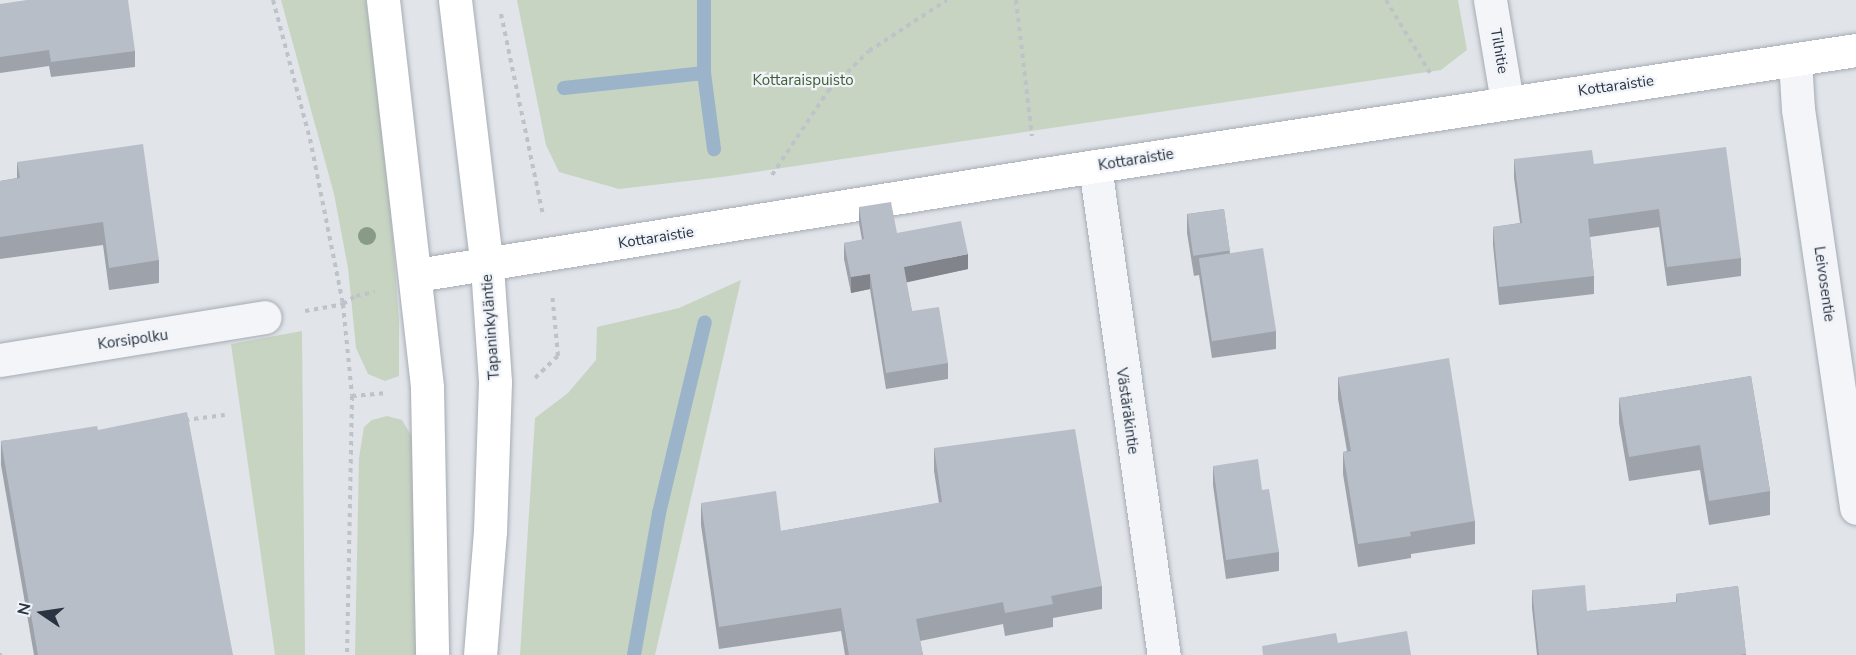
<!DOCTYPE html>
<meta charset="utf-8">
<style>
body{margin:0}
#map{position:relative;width:1856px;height:655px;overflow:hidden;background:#e1e5ea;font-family:"Nunito Sans",sans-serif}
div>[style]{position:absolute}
.green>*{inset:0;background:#c7d4c2}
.stream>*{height:14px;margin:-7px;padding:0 7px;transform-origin:7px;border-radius:7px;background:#9bb4ca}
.path>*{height:4px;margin-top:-2px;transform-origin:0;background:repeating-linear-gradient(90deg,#bec3c9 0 4.5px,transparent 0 9px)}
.roads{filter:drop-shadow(0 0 2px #a6acb4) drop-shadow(0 0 2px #a6acb4)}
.street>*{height:33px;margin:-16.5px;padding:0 16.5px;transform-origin:16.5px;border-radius:16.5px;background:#f3f5f8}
.secondary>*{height:33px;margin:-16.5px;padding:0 16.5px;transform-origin:16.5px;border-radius:16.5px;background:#fff}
.primary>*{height:33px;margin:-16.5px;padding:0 16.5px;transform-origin:16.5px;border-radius:16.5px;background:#fff}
.trees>*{width:18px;height:18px;margin:-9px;border-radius:50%;background:#889b87}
.wall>*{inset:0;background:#9ea3ab}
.shaded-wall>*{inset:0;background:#81858b}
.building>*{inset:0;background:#b8bec7;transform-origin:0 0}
span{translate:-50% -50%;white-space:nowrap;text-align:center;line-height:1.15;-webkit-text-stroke:4.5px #f0f3f7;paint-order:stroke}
.street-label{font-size:15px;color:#293342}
.park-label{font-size:15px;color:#3f5e36}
.north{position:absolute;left:12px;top:583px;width:60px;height:60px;-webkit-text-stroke:4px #f0f3f7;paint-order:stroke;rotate:283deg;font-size:16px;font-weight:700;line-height:24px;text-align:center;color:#293342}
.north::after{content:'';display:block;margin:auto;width:21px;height:27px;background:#293342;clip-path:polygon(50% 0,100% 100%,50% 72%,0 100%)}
</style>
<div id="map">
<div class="green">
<div style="clip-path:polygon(281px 0,366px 0,386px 147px,399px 320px,399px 376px,385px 381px,368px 374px,356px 348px,348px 268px,334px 194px)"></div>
<div style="clip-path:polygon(517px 0,1458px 0,1467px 50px,1441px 70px,722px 177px,619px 189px,559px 172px,546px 145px)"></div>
<div style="clip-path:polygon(741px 280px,655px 655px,520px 655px,535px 418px,568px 393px,596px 360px,597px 327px,679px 308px)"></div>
<div style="clip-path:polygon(302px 331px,305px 655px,275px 655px,231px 344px)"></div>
<div style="clip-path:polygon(387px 416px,402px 420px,415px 442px,419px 655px,355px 655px,359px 458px,364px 427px,372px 420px)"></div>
</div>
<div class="stream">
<div style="left:704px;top:0;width:73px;rotate:90deg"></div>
<div style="left:704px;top:73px;width:77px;rotate:82.5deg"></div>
<div style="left:564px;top:88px;width:141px;rotate:-6.1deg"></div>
<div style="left:634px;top:655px;width:144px;rotate:-80deg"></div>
<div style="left:659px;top:513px;width:196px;rotate:-76.5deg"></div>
</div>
<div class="path">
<div style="left:273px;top:0;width:144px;rotate:75.1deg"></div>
<div style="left:310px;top:139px;width:168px;rotate:78.7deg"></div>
<div style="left:343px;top:304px;width:92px;rotate:84.4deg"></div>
<div style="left:352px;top:396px;width:259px;rotate:91.1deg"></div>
<div style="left:1016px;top:0;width:137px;rotate:83.3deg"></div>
<div style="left:1386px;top:0;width:85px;rotate:58.9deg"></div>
<div style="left:501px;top:14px;width:205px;rotate:78.2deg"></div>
<div style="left:772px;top:175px;width:101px;rotate:-56.3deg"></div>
<div style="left:828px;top:91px;width:57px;rotate:-44.3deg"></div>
<div style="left:869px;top:51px;width:93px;rotate:-33.2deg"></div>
<div style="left:305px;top:311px;width:39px;rotate:-10deg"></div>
<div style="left:343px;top:304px;width:15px;rotate:-32deg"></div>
<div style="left:356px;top:296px;width:19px;rotate:-12deg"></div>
<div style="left:535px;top:378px;width:32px;rotate:-44deg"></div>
<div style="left:558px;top:356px;width:63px;rotate:-95.4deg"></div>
<div style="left:352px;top:396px;width:35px;rotate:-5deg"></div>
<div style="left:185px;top:420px;width:40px;rotate:-7.1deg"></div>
<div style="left:0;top:653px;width:2px;rotate:90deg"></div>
</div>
<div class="roads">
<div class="street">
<div style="left:1490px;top:0;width:103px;rotate:80.5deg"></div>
<div style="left:1795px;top:60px;width:49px;rotate:86.5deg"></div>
<div style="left:1798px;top:109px;width:403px;rotate:81.7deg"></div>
<div style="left:1095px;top:166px;width:494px;rotate:82deg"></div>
<div style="left:0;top:360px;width:268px;rotate:-9.2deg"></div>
</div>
<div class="secondary">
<div style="left:417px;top:275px;width:628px;rotate:-9.16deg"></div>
<div style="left:1037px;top:175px;width:828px;rotate:-8.68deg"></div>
</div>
<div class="primary">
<div style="left:383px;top:0;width:390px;rotate:83.5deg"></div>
<div style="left:427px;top:388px;width:267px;rotate:88.9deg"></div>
<div style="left:455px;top:0;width:269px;rotate:83.2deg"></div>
<div style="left:487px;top:267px;width:115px;rotate:86deg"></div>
<div style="left:495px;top:382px;width:149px;rotate:91.9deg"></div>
<div style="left:490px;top:531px;width:124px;rotate:94.6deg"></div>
</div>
</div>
<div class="trees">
<div style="left:367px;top:236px"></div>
</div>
<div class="wall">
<div style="clip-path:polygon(0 4px,135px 51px,135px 67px,51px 77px,49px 66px,0 73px)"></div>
<div style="clip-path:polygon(1514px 159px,1594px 164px,1741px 258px,1741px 276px,1667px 286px,1659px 227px,1590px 237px,1594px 276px,1594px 294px,1499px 305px,1493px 245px,1493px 227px,1520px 223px,1514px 178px)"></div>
<div style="clip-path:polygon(17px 162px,159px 260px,159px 283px,109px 290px,103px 245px,0 259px,0 181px,17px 178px)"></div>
<div style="clip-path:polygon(859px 207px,897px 233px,968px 269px,906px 282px,912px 311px,948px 363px,948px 379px,886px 389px,870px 289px,851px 293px,844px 259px,844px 243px,862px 240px,859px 223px)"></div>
<div style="clip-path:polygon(1224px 209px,1230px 253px,1276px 331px,1276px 349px,1212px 358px,1199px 275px,1194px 276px,1187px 233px,1187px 214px)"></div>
<div style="clip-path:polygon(1751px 376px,1770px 491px,1770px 515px,1709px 525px,1700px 470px,1629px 481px,1619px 423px,1619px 398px)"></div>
<div style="clip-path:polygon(1338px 377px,1475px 521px,1475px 544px,1411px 554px,1411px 558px,1358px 567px,1343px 474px,1343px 452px,1347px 451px,1338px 399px)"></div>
<div style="clip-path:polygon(98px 430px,233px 655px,34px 655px,1px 465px,1px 441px)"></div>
<div style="clip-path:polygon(934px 448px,1102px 586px,1102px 609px,1053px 618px,1053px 627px,1005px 636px,1003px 624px,920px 641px,923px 655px,845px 655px,841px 631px,719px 649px,701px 525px,701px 503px,781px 531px,939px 503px,934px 471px)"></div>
<div style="clip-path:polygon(1213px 466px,1262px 490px,1279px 552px,1279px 571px,1226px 579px,1213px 485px)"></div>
<div style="clip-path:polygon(1738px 586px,1746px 655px,1537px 655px,1532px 608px,1532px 590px,1587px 611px,1676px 602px,1676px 594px)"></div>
</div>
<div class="shaded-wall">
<div style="clip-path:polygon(968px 254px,968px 269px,904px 283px,904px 267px)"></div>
<div style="clip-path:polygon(870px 274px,870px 289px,851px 293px,851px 277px)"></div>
</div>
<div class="building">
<div style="clip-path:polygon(27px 0,128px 0,135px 51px,51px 62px,49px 50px,0 57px,0 4px)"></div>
<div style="clip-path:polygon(143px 144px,159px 260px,109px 268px,103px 222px,0 237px,0 181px,20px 178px,17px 162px)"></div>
<div style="clip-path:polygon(1726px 147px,1741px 258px,1667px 267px,1659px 209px,1588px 219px,1594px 276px,1499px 287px,1493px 227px,1522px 223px,1514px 159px,1592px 150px,1594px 164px)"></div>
<div style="clip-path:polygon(891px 202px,897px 233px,961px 221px,968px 254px,904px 267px,912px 311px,939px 307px,948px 363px,886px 373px,870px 274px,851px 277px,844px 243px,864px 239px,859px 207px)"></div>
<div style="left:1224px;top:209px;width:42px;height:37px;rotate:82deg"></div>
<div style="left:1263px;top:248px;width:84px;height:65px;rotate:81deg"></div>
<div style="clip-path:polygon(1449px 358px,1475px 521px,1410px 532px,1411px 536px,1358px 544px,1343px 452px,1351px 451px,1338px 377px)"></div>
<div style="clip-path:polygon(1751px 376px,1770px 491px,1709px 501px,1700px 445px,1629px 457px,1619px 398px)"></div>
<div style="clip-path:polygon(187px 412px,233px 655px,38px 655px,1px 441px,97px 426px,98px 430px)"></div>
<div style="clip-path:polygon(1075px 429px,1102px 586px,1051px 596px,1053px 604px,1005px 613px,1003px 602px,916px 619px,923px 655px,849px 655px,841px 608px,719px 627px,701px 503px,776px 491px,781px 531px,942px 502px,934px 448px)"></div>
<div style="clip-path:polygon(1258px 459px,1262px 490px,1269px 489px,1279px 552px,1226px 560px,1213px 466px)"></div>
<div style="clip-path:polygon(1585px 585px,1587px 611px,1677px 602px,1676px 594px,1738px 586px,1746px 654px,1740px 655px,1539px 655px,1532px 590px)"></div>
<div style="clip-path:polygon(1407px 631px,1411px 655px,1263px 655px,1262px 646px,1336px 633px,1338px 643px)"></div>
</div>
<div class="street-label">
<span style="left:1499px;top:51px;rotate:80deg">Tilhitie</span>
<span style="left:1616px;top:86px;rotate:-8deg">Kottaraistie</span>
<span style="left:1136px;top:160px;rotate:-9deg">Kottaraistie</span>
<span style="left:656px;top:238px;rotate:-9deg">Kottaraistie</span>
<span style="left:1824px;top:284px;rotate:82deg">Leivosentie</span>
<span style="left:491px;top:327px;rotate:-94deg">Tapaninkyläntie</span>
<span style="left:133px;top:340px;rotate:-8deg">Korsipolku</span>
<span style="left:1127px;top:411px;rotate:82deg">Västäräkintie</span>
</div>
<div class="park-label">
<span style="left:803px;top:81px">Kottaraispuisto</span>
</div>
<div class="north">N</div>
</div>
